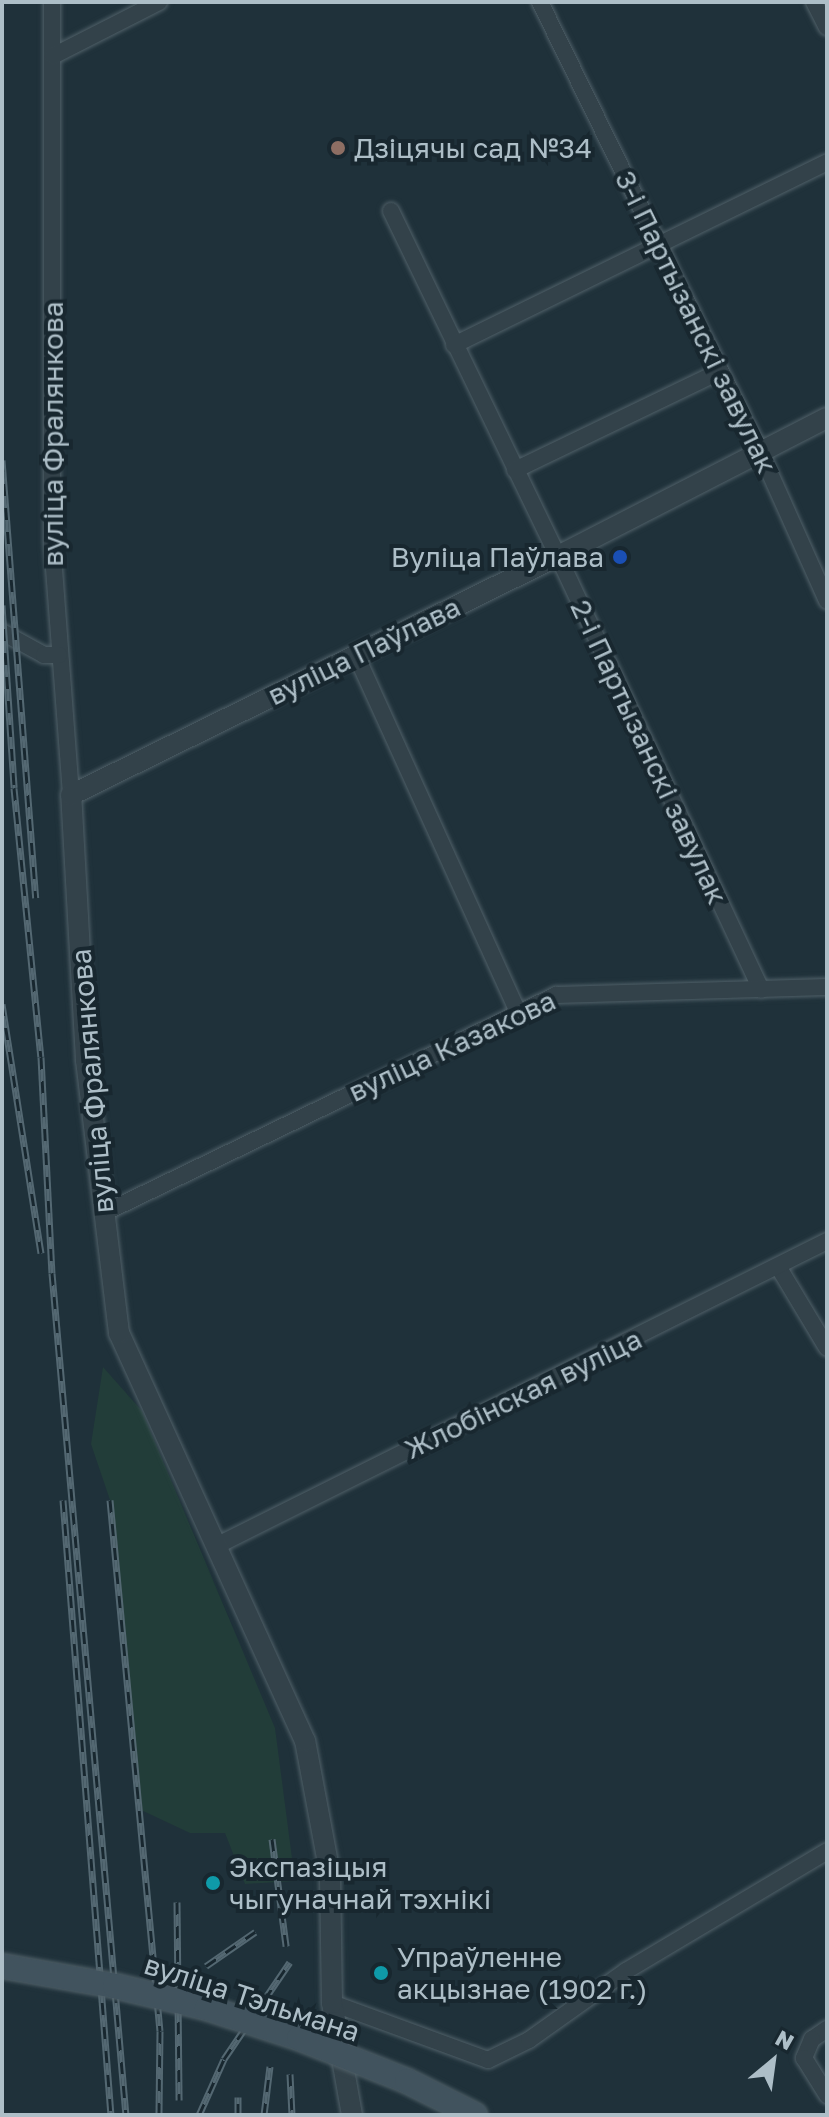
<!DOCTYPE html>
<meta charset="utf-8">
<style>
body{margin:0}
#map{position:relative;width:829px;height:2117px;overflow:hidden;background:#1f313a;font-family:"Golos Text",sans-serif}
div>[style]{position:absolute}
.green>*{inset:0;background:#223d39}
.roads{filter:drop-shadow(0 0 2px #506068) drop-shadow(0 0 2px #506068)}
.minor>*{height:16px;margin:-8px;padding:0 8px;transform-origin:8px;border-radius:8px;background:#33424a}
.tertiary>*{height:20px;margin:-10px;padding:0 10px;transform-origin:10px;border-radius:10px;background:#33424a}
.rail>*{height:7px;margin-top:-3.5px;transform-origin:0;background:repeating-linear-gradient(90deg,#18272f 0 12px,#546872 0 24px);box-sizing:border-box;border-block:2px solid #546872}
.bridges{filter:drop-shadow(0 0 2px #506068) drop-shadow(0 0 2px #506068)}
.secondary-bridge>*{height:24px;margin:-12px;padding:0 12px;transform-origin:12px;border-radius:12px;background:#41535e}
.dots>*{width:22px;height:22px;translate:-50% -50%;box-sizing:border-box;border:4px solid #18272f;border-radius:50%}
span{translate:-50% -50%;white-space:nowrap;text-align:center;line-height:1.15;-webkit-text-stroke:8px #18272f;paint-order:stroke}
.poi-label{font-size:28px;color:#adbec7}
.left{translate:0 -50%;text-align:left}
.right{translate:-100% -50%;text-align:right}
.street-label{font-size:28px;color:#adbec7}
.frame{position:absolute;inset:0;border:4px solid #adbec7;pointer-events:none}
.north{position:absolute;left:733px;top:2021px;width:80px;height:80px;-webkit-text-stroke:6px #18272f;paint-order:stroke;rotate:29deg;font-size:22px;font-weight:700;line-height:32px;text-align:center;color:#adbec7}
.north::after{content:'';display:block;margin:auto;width:28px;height:36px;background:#adbec7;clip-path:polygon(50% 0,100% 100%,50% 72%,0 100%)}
</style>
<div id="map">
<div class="green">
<div style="clip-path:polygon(103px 1367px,142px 1411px,275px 1728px,295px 1881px,245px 1884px,225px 1833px,190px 1833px,139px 1809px,110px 1500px,91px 1444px)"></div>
</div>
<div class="roads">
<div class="minor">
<div style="left:52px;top:2px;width:540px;rotate:90deg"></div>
<div style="left:52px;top:542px;width:254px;rotate:85.7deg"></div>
<div style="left:540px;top:2px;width:500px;rotate:63.9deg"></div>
<div style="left:760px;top:451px;width:164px;rotate:65.9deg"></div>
<div style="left:814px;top:2px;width:28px;rotate:63deg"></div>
<div style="left:53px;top:56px;width:119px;rotate:-27deg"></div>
<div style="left:391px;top:211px;width:383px;rotate:64.2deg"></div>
<div style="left:558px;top:556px;width:479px;rotate:64.9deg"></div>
<div style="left:454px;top:345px;width:415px;rotate:-26.1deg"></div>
<div style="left:515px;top:470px;width:226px;rotate:-25.7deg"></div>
<div style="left:2px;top:632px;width:48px;rotate:28.7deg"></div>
<div style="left:44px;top:655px;width:15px"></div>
<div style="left:356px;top:655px;width:392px;rotate:65.6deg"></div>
<div style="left:104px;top:1213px;width:502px;rotate:-25.75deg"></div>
<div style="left:556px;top:995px;width:271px;rotate:-1.7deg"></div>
<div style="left:779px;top:1268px;width:93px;rotate:59deg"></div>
<div style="left:218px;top:1545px;width:681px;rotate:-26.53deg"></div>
<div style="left:332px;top:2003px;width:166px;rotate:20.1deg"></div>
<div style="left:488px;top:2060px;width:46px;rotate:-26deg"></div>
<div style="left:529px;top:2040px;width:119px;rotate:-35.4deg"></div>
<div style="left:626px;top:1971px;width:234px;rotate:-30.8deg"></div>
<div style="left:827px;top:2029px;width:18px;rotate:146deg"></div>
<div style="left:812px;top:2039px;width:21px;rotate:113deg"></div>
<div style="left:804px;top:2058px;width:44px;rotate:58.1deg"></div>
</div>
<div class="tertiary">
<div style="left:352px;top:2115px;width:114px;rotate:-100.1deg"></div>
<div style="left:332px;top:2003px;width:129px;rotate:-90.9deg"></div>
<div style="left:330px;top:1874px;width:135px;rotate:-100.6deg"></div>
<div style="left:305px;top:1741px;width:448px;rotate:-114.5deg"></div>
<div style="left:119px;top:1333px;width:275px;rotate:-96.9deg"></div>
<div style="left:86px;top:1060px;width:265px;rotate:-93.2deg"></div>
<div style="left:71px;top:795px;width:542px;rotate:-26.14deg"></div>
<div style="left:558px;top:556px;width:302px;rotate:-27.2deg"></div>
</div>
</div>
<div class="rail">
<div style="left:2px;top:460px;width:439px;rotate:85.6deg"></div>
<div style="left:2px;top:605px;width:183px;rotate:86.2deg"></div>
<div style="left:14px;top:788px;width:270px;rotate:84.3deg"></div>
<div style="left:41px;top:1057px;width:216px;rotate:87.1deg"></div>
<div style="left:52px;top:1273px;width:845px;rotate:84.98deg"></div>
<div style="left:2px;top:1004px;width:252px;rotate:81.1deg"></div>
<div style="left:63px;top:1500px;width:617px;rotate:85.54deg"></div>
<div style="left:110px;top:1500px;width:533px;rotate:84.62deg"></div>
<div style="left:160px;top:2031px;width:84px;rotate:90.7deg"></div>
<div style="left:272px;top:1839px;width:108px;rotate:82.5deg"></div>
<div style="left:177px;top:1902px;width:198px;rotate:89.4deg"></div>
<div style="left:206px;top:1966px;width:60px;rotate:-34.8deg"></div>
<div style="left:290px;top:2074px;width:41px;rotate:87.2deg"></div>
<div style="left:199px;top:2115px;width:61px;rotate:-65.9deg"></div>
<div style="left:224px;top:2059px;width:117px;rotate:-55.8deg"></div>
<div style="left:238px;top:2115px;width:18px;rotate:-90deg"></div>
<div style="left:264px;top:2115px;width:49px;rotate:-83deg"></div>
</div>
<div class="bridges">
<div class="secondary-bridge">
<div style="left:2px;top:1966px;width:115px;rotate:10deg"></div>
<div style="left:115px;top:1986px;width:95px;rotate:13.4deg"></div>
<div style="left:207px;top:2008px;width:97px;rotate:18.1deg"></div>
<div style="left:299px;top:2038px;width:116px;rotate:21.7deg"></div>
<div style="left:407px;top:2081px;width:76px;rotate:26.6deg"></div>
</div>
</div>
<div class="dots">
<div style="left:338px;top:148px;background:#8d6e63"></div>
<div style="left:620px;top:557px;background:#1a4fb4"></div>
<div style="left:213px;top:1883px;background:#0f9aa8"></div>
<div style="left:381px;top:1973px;background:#0f9aa8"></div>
</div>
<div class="poi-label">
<span class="left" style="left:354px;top:148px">Дзіцячы сад №34</span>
<span class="right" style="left:604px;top:557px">Вуліца Паўлава</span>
<span class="left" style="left:229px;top:1883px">Экспазіцыя<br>чыгуначнай тэхнікі</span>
<span class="left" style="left:397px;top:1973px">Упраўленне<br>акцызнае (1902 г.)</span>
</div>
<div class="street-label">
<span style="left:696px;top:322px;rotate:64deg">3-і Партызанскі завулак</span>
<span style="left:53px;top:434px;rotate:-90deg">вуліца Фралянкова</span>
<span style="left:364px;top:651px;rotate:-26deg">вуліца Паўлава</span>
<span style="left:649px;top:752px;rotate:65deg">2-і Партызанскі завулак</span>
<span style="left:452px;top:1046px;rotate:-25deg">вуліца Казакова</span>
<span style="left:92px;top:1081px;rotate:-95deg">вуліца Фралянкова</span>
<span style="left:523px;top:1394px;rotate:-26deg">Жлобінская вуліца</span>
<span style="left:252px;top:1998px;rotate:18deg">вуліца Тэльмана</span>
</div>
<div class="frame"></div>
<div class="north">N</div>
</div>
